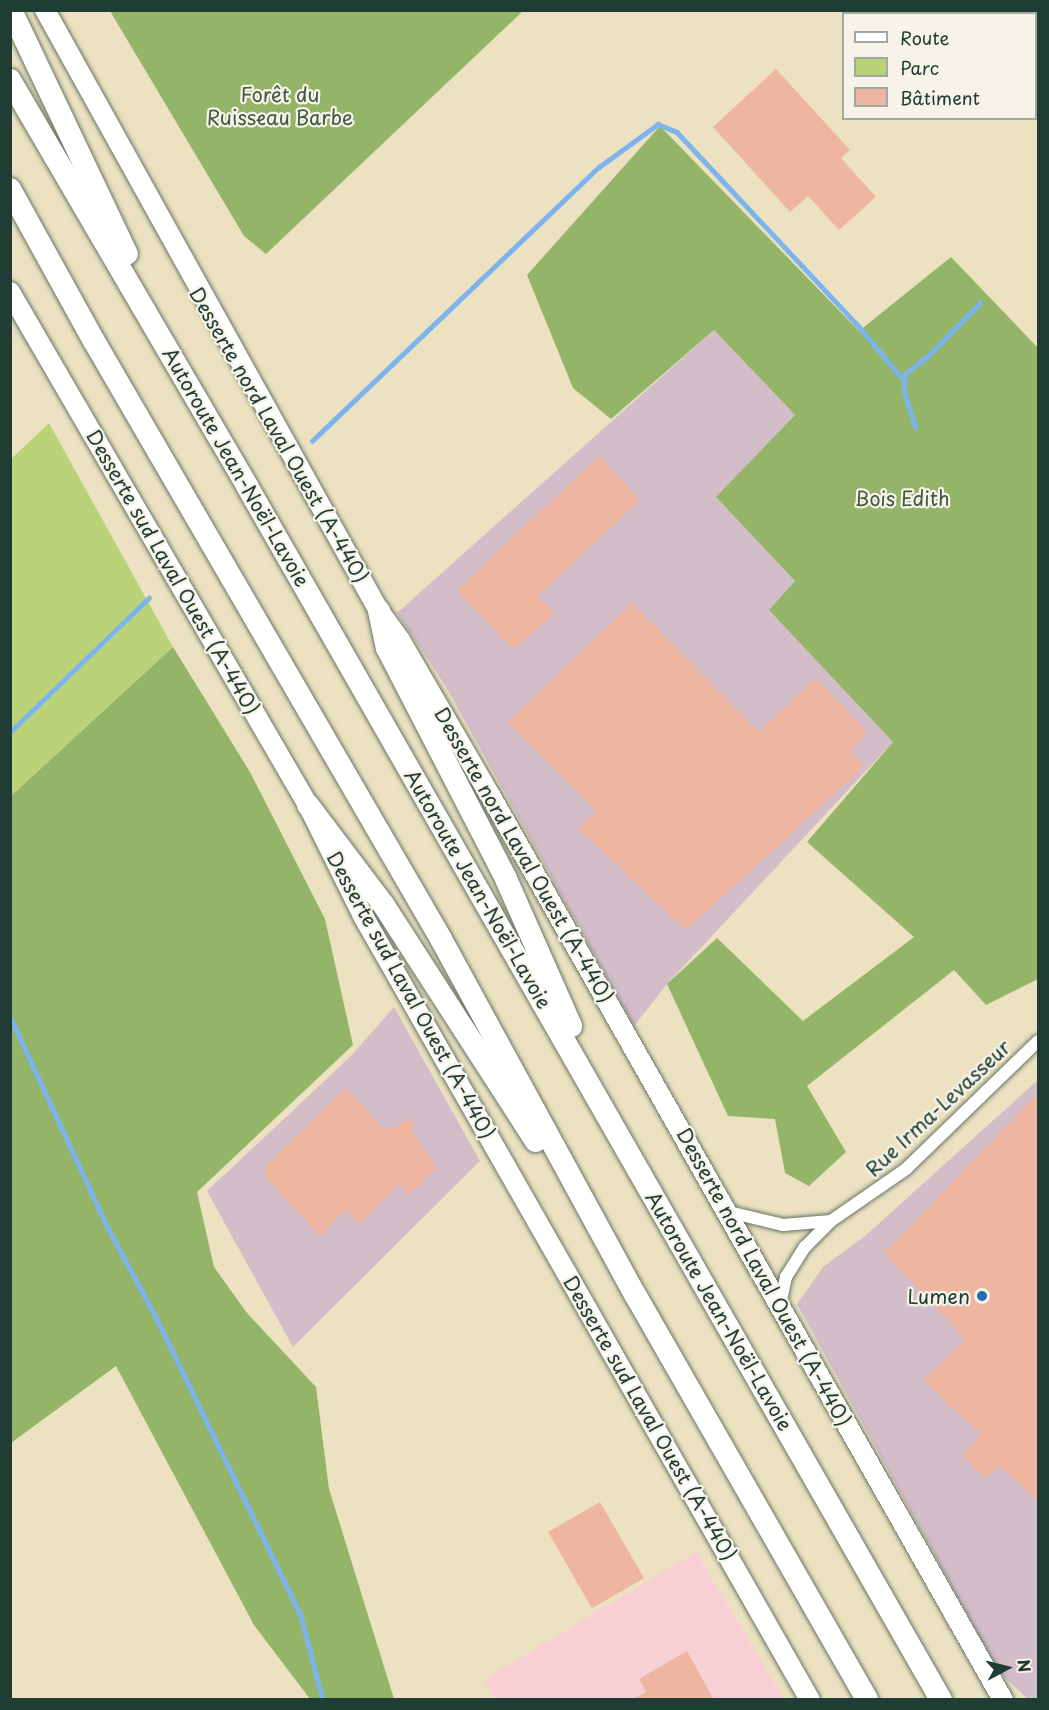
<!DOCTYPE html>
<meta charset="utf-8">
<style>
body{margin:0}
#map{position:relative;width:1049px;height:1710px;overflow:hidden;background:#ece2c1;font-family:"Playpen Sans",sans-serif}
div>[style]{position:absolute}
.built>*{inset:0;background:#f7cfd5}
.industrial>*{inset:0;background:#d2bdc8}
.green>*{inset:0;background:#bbd378}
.forest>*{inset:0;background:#94b568}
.stream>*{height:4.5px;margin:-2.25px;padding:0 2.25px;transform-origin:2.25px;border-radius:2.25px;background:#7eb4ed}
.building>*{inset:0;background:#eeb5a0;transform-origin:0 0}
.roads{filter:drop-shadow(0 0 2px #677765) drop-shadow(0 0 2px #677765)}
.street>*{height:12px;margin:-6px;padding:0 6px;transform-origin:6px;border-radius:6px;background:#fff}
.primary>*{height:20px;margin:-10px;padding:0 10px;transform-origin:10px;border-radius:10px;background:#fff}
.highway>*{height:22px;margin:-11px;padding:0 11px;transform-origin:11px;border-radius:11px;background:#fff}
.dots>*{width:16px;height:16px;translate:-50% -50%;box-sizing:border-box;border:3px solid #f7f3e8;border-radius:50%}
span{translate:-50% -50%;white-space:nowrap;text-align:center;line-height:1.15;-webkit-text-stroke:4.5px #f7f3e8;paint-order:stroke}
.park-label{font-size:20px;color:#3e5b42}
.street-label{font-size:20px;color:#1f3d34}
.poi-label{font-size:20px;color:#1f3d34}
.right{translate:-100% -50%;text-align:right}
.frame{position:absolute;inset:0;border:12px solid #1f3d34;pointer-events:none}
.legend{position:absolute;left:842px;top:12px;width:195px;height:108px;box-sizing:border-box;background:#f7f3e8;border:2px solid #a1aaa0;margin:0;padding:8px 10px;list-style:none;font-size:18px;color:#1f3d34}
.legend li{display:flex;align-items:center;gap:12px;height:30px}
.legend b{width:30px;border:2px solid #a1aaa0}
.north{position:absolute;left:977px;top:1638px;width:60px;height:60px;-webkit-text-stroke:4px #f7f3e8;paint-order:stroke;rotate:83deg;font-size:16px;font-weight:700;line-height:24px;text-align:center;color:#1f3d34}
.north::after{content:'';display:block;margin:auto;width:21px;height:27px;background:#1f3d34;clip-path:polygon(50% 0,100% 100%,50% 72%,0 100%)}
</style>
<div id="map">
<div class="built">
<div style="clip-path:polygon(696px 1552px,784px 1699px,495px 1699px,484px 1680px)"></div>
</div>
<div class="industrial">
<div style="clip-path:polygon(714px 330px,795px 415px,717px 498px,795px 581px,770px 610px,893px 742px,667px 984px,634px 1026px,445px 685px,397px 613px)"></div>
<div style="clip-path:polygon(394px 1007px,480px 1161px,293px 1347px,207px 1191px,352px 1055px)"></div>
<div style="clip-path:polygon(1038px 1080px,1038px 1699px,1028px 1699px,999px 1672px,797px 1304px,823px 1267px,865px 1236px)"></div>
</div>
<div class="green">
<div style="clip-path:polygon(49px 423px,173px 647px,11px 796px,11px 459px)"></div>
</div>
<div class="forest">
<div style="clip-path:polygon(110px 11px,523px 11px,266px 254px,244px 236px)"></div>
<div style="clip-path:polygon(660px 126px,859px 331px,951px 257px,1038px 348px,1038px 979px,986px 1005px,954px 970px,807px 1086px,846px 1152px,809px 1186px,785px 1173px,775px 1119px,728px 1116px,667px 984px,717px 938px,803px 1021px,914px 937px,807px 842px,893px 742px,769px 610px,795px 581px,716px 497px,795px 415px,714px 330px,611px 419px,573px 388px,527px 275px)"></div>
<div style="clip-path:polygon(173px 647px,250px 772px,325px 919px,353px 1045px,197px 1192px,214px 1267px,247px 1313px,316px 1387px,329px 1489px,394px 1699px,310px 1699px,254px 1625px,116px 1366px,11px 1443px,11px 796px)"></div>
</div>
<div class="stream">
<div style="left:905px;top:378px;width:13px;rotate:94deg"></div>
<div style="left:904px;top:391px;width:38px;rotate:72deg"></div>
<div style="left:312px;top:441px;width:397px;rotate:-43.7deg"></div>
<div style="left:599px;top:167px;width:73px;rotate:-36.1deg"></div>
<div style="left:658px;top:124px;width:21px;rotate:23deg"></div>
<div style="left:677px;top:132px;width:262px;rotate:46.9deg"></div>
<div style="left:856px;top:323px;width:70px;rotate:50.2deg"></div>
<div style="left:901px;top:377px;width:33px;rotate:-38deg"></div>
<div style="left:927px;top:357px;width:76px;rotate:-45.5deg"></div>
<div style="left:10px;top:732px;width:193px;rotate:-44deg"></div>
<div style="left:10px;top:1016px;width:231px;rotate:65.2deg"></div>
<div style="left:107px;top:1226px;width:103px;rotate:61.7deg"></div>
<div style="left:156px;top:1317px;width:332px;rotate:64.1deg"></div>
<div style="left:301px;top:1616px;width:87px;rotate:75.3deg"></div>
</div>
<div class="building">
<div style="clip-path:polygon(776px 69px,850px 150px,841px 158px,876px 197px,839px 230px,808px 196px,790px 212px,713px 127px)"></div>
<div style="clip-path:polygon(599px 456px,640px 500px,537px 597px,555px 613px,513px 650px,457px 590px)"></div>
<div style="clip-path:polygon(632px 603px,759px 732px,815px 678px,868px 733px,850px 751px,865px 766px,686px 930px,578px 829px,596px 811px,508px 722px)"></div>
<div style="clip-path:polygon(346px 1088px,383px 1129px,399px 1126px,407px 1118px,416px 1125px,412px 1130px,436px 1168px,409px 1195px,399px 1184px,359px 1224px,345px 1210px,320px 1236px,265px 1177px,266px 1165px)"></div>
<div style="clip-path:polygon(1038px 1093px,1038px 1501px,999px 1466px,986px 1478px,962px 1456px,981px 1434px,923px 1381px,966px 1339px,884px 1253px)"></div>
<div style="left:600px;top:1502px;width:88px;height:60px;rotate:60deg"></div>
<div style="clip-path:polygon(687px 1651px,714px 1700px,632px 1700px,646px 1692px,639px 1679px)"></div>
</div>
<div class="roads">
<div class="street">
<div style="left:729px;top:1212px;width:56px;rotate:13.5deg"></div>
<div style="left:783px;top:1225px;width:48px;rotate:-4.8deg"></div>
<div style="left:780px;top:1305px;width:29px;rotate:-78deg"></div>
<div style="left:786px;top:1277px;width:36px;rotate:-58deg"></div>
<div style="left:805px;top:1247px;width:37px;rotate:-45deg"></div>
<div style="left:831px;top:1221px;width:91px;rotate:-34.7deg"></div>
<div style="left:906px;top:1169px;width:184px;rotate:-44.1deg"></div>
</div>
<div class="primary">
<div style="left:45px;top:10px;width:688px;rotate:60.94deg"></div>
<div style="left:379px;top:611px;width:36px;rotate:54deg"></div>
<div style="left:400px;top:640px;width:179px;rotate:59.9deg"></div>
<div style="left:490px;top:795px;width:1040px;rotate:60.45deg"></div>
<div style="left:10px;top:292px;width:593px;rotate:59.85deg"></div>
<div style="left:308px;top:805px;width:124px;rotate:63.6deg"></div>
<div style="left:363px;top:916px;width:902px;rotate:60.31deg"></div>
</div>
<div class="highway">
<div style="left:11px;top:10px;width:270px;rotate:64.6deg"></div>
<div style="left:10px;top:80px;width:470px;rotate:59.7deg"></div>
<div style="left:247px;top:486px;width:1398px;rotate:60.24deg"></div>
<div style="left:10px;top:189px;width:174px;rotate:61.1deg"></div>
<div style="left:94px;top:341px;width:691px;rotate:59.87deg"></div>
<div style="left:441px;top:939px;width:407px;rotate:61.4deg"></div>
<div style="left:636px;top:1296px;width:465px;rotate:60.2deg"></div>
<div style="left:379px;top:611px;width:38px;rotate:78deg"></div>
<div style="left:387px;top:648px;width:260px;rotate:62.7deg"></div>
<div style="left:506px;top:879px;width:161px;rotate:66.1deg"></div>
<div style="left:308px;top:805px;width:124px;rotate:52.9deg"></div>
<div style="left:383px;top:904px;width:282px;rotate:57.2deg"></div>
</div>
</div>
<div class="dots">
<div style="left:982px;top:1296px;background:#1f6fb2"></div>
</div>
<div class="park-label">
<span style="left:280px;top:106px">Forêt du<br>Ruisseau Barbe</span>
<span style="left:902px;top:498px">Bois Edith</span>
</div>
<div class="street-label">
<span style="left:279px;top:435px;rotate:60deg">Desserte nord Laval Ouest (A-440)</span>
<span style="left:236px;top:467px;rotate:60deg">Autoroute Jean-Noël-Lavoie</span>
<span style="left:173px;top:572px;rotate:60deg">Desserte sud Laval Ouest (A-440)</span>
<span style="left:524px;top:855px;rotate:60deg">Desserte nord Laval Ouest (A-440)</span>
<span style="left:478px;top:889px;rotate:60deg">Autoroute Jean-Noël-Lavoie</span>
<span style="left:411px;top:995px;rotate:61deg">Desserte sud Laval Ouest (A-440)</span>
<span style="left:938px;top:1108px;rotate:-43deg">Rue Irma-Levasseur</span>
<span style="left:764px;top:1277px;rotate:61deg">Desserte nord Laval Ouest (A-440)</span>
<span style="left:719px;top:1311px;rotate:60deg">Autoroute Jean-Noël-Lavoie</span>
<span style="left:650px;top:1418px;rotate:60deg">Desserte sud Laval Ouest (A-440)</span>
</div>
<div class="poi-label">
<span class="right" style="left:970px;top:1296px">Lumen</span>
</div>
<div class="frame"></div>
<ul class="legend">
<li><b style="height:8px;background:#fff"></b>Route</li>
<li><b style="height:16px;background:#bbd378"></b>Parc</li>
<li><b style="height:16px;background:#eeb5a0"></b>Bâtiment</li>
</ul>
<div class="north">N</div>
</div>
